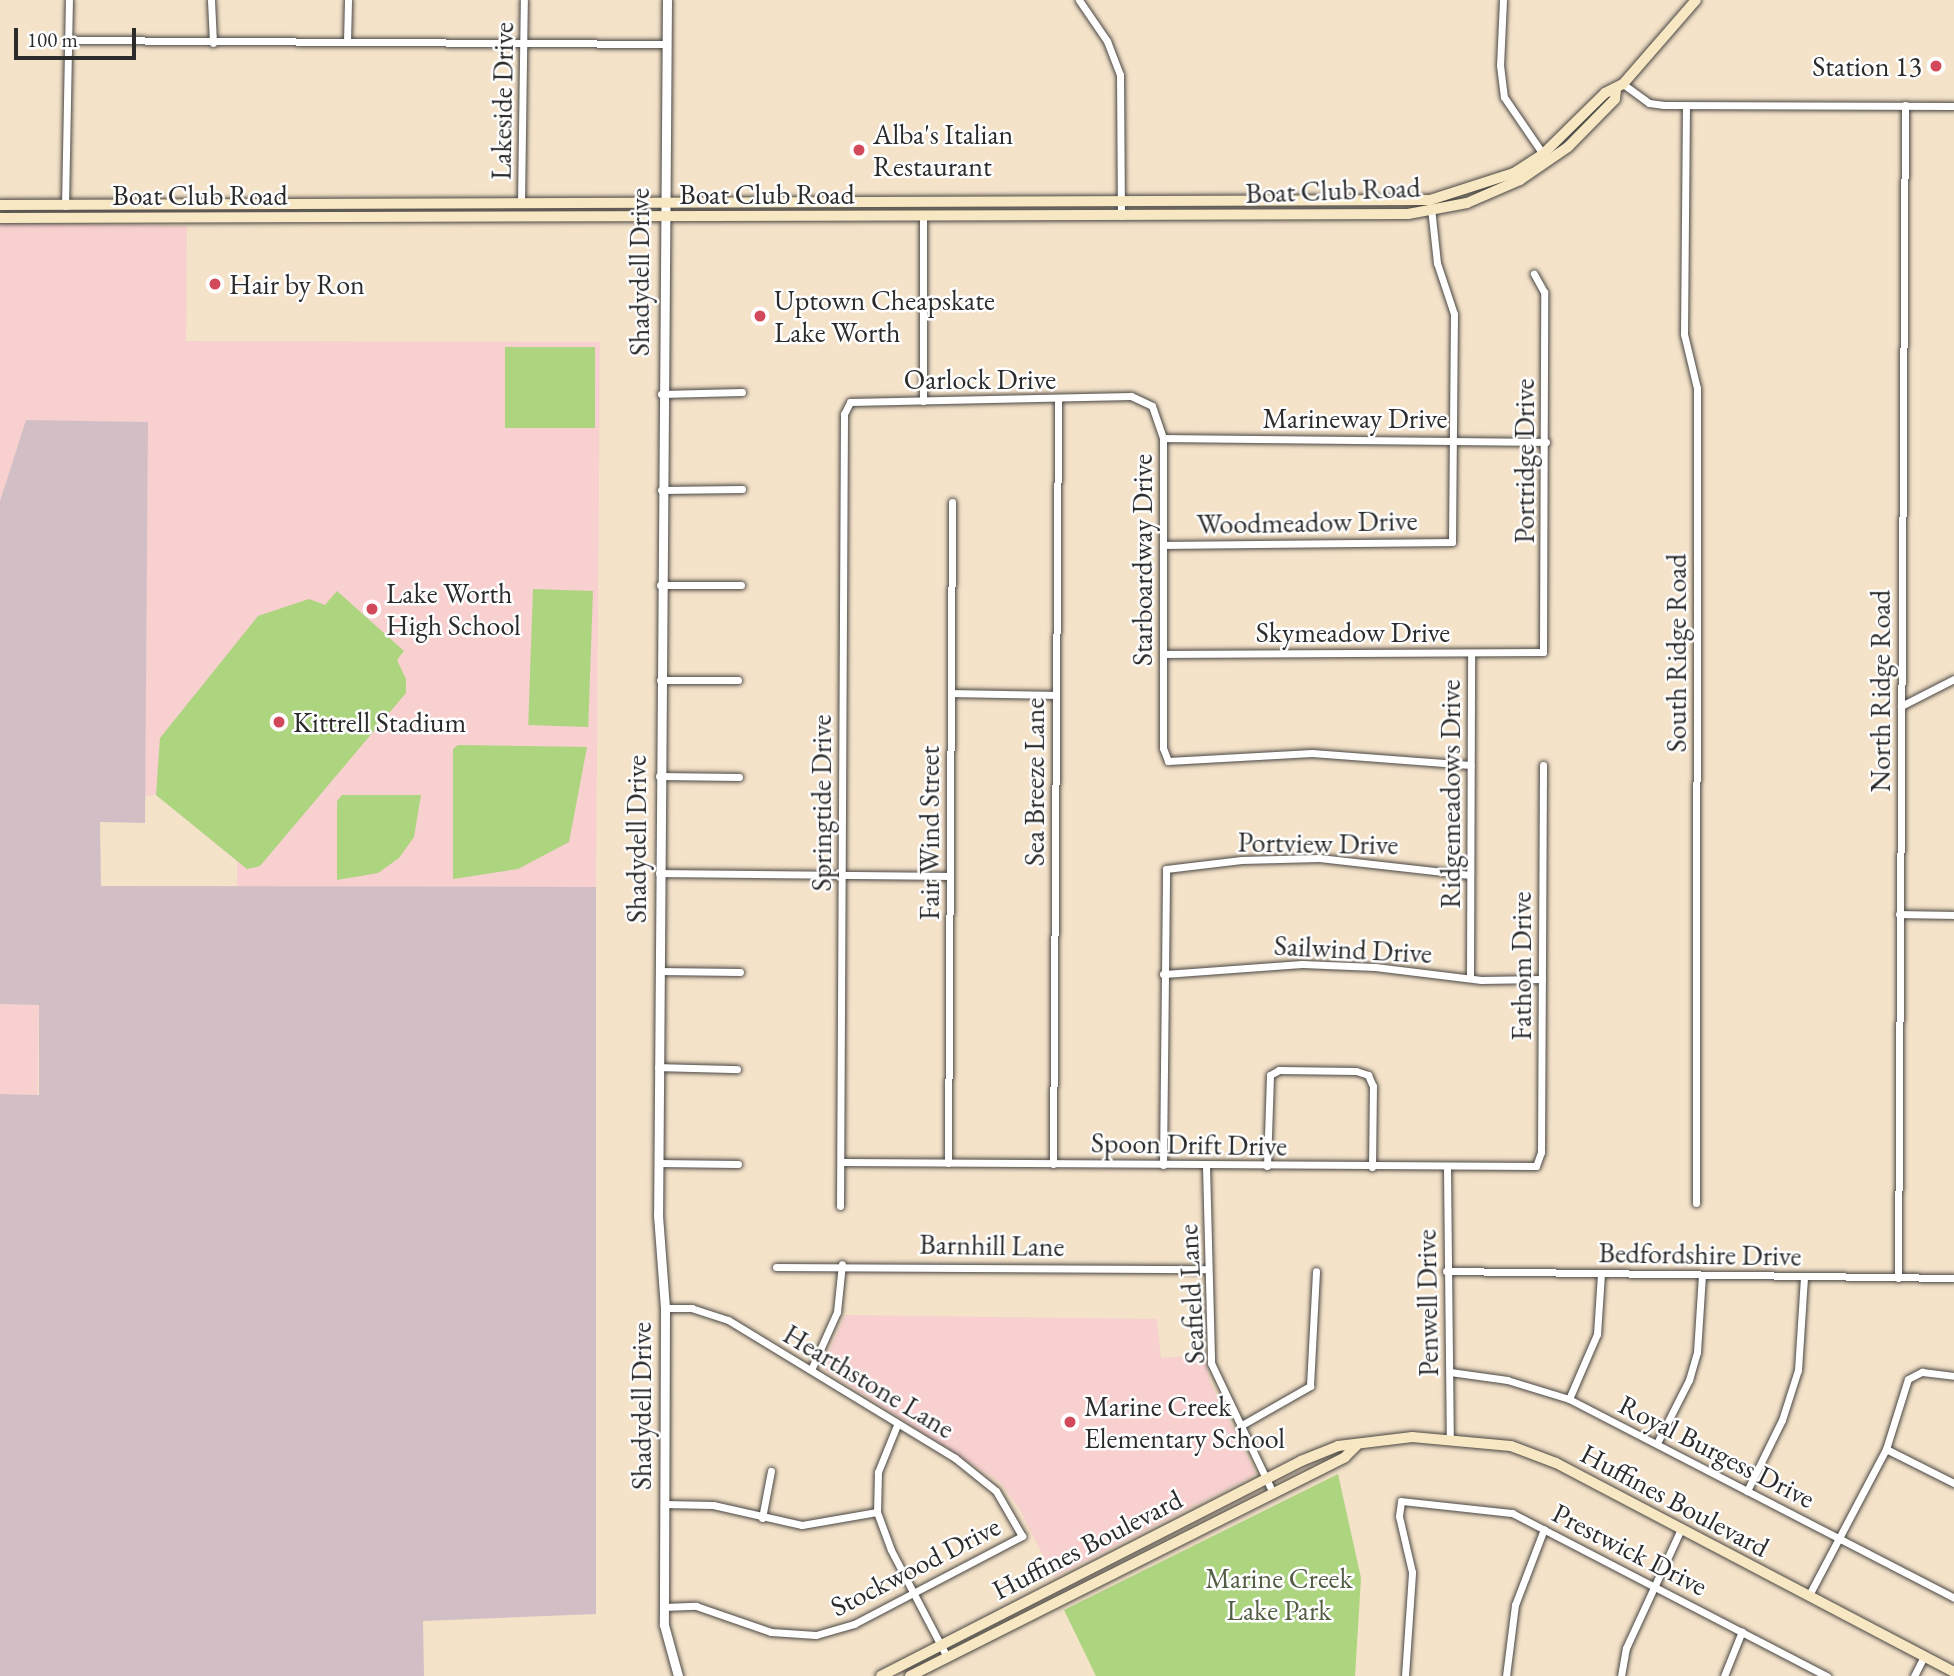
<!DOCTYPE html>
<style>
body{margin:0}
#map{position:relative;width:1954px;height:1676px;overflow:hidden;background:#f4e2c9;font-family:"EB Garamond",serif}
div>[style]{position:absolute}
.built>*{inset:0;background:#f7d0cf;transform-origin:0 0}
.industrial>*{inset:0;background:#d2bec5}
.green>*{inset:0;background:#add47f;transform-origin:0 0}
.roads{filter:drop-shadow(0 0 2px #494643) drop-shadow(0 0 2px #494643)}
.minor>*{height:7px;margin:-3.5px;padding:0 3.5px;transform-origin:3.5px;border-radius:3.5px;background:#fff}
.tertiary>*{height:9px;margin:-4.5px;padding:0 4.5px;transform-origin:4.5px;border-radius:4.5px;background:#fff}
.secondary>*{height:10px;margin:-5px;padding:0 5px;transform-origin:5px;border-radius:5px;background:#f7e8c3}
.dots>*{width:19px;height:19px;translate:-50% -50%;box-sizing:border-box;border:4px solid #fff;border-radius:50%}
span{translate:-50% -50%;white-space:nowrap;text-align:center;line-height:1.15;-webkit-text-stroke:5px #fff;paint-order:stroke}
.poi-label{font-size:28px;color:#2b2b2b}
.right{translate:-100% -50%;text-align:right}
.left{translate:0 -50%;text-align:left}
.street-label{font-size:28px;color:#2b2b2b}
.park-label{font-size:28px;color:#525e44}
.scale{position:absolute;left:14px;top:28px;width:122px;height:32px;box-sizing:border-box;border:4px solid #2b2b2b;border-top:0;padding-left:9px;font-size:21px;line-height:24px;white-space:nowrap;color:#2b2b2b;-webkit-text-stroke:5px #fff;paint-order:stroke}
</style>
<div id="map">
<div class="built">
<div style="clip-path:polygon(0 223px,187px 226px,186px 341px,600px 342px,596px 887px,237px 887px,237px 861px,156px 795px,145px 796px,148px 422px,26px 421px,0 501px)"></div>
<div style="left:0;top:1004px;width:39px;height:90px;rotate:1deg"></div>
<div style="clip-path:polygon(845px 1315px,1157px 1319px,1161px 1358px,1204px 1355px,1210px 1382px,1256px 1474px,1054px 1577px,1019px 1508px,1000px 1482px,822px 1368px)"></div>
</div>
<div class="industrial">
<div style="clip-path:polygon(26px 420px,148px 422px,145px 823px,100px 822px,101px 886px,596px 887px,596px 1614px,423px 1621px,424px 1676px,0 1676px,0 1094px,39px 1095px,39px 1005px,0 1004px,0 501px)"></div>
</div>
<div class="green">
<div style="left:505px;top:347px;width:90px;height:81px"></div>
<div style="left:533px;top:589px;width:60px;height:136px;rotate:2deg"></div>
<div style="clip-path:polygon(337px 591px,404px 651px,397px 660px,406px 679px,406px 693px,260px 866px,247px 869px,156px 795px,160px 738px,258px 616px,309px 599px,325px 605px)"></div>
<div style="clip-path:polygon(458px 745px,587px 747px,569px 842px,518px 869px,453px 879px,453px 749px)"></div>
<div style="clip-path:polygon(342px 795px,421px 795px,414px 837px,399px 858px,378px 873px,337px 880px,337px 801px)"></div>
<div style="clip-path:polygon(1338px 1474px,1361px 1578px,1355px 1676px,1096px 1676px,1064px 1610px)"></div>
</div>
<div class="roads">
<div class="minor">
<div style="left:211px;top:0;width:43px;rotate:87.3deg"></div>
<div style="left:1079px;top:0;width:50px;rotate:55.7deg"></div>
<div style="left:1107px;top:41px;width:36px;rotate:69deg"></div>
<div style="left:1120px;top:75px;width:141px;rotate:89.6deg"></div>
<div style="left:1503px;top:0;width:65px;rotate:92.6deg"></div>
<div style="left:1500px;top:65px;width:32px;rotate:83deg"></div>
<div style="left:1504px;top:97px;width:69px;rotate:55.6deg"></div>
<div style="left:68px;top:40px;width:596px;rotate:0.38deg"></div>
<div style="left:347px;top:42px;width:42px;rotate:-88.6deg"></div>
<div style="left:1623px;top:84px;width:32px;rotate:36deg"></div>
<div style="left:1649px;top:103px;width:15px;rotate:8deg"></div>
<div style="left:1664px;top:105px;width:290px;rotate:0.2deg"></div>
<div style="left:1686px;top:105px;width:229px;rotate:90.5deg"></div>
<div style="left:1684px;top:334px;width:56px;rotate:76.5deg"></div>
<div style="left:1697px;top:388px;width:815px;rotate:90.07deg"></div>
<div style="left:521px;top:204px;width:204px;rotate:-89.2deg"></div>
<div style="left:65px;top:206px;width:206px;rotate:-88.9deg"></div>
<div style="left:923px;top:217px;width:184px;rotate:90deg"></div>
<div style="left:661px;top:394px;width:81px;rotate:-1.4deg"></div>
<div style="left:1163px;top:438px;width:383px;rotate:0.6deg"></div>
<div style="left:661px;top:490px;width:81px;rotate:-0.7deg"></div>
<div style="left:1163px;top:545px;width:289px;rotate:-0.6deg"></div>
<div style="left:1452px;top:542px;width:228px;rotate:-89.5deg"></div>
<div style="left:1454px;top:314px;width:54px;rotate:-108.4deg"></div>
<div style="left:1437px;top:263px;width:55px;rotate:-96.2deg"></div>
<div style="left:660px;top:585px;width:81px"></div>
<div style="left:1163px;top:654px;width:380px;rotate:-0.3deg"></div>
<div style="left:1543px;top:652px;width:360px;rotate:-89.8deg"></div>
<div style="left:1544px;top:292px;width:21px;rotate:-119deg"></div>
<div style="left:660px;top:680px;width:78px"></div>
<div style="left:951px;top:693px;width:105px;rotate:1.1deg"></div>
<div style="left:1901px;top:706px;width:59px;rotate:-27deg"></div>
<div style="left:659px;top:776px;width:80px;rotate:0.7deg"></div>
<div style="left:659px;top:873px;width:291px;rotate:0.6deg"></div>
<div style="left:1899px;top:914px;width:55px;rotate:1deg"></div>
<div style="left:659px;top:971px;width:81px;rotate:0.7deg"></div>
<div style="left:1163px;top:974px;width:139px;rotate:-4.1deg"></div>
<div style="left:1302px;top:964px;width:73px;rotate:2.4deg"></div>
<div style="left:1375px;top:967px;width:107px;rotate:7deg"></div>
<div style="left:1481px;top:980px;width:61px;rotate:-0.9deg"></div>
<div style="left:1470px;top:978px;width:325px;rotate:-89.8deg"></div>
<div style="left:658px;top:1067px;width:79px;rotate:1.5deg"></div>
<div style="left:841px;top:1162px;width:695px;rotate:0.33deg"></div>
<div style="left:1536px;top:1166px;width:15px;rotate:-70deg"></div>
<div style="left:1541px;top:1152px;width:387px;rotate:-89.7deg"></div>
<div style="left:658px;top:1163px;width:80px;rotate:0.7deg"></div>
<div style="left:948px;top:1163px;width:661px;rotate:-89.65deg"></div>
<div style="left:1053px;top:1164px;width:763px;rotate:-89.62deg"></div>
<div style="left:1163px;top:1165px;width:296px;rotate:-89.4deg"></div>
<div style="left:1166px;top:869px;width:76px;rotate:-6.8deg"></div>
<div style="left:1241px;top:860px;width:78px;rotate:-1.5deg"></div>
<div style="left:1319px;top:858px;width:152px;rotate:6.4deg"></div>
<div style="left:1206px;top:1166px;width:197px;rotate:88.5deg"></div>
<div style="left:1211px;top:1363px;width:142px;rotate:64.5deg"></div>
<div style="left:1267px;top:1166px;width:91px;rotate:-88.1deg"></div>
<div style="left:1270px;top:1075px;width:10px;rotate:-29deg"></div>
<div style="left:1279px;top:1070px;width:77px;rotate:0.7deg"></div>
<div style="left:1356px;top:1071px;width:13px;rotate:18deg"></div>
<div style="left:1368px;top:1075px;width:12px;rotate:66deg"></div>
<div style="left:1373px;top:1086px;width:81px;rotate:90.7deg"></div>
<div style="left:1447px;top:1168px;width:269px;rotate:89.4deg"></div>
<div style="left:840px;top:1206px;width:792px;rotate:-89.71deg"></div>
<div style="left:844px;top:414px;width:13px;rotate:-63deg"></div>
<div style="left:850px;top:402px;width:281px;rotate:-1.2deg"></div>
<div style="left:1131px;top:396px;width:23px;rotate:25deg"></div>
<div style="left:1152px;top:406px;width:34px;rotate:71deg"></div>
<div style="left:1163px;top:438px;width:310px;rotate:90deg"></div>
<div style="left:1163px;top:748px;width:14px;rotate:69deg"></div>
<div style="left:1168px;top:761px;width:144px;rotate:-3.2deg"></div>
<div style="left:1312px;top:753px;width:159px;rotate:4.3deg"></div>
<div style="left:776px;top:1267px;width:431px;rotate:0.3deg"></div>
<div style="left:1446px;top:1271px;width:508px;rotate:0.79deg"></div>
<div style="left:1898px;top:1278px;width:1173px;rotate:-89.66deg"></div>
<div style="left:811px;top:1370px;width:64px;rotate:-65.9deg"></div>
<div style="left:837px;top:1312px;width:48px;rotate:-84.1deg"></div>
<div style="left:1450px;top:1372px;width:58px;rotate:8deg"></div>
<div style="left:1507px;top:1380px;width:65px;rotate:17deg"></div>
<div style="left:1569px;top:1399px;width:433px;rotate:27.3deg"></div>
<div style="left:1569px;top:1399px;width:71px;rotate:-66.7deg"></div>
<div style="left:1597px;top:1334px;width:60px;rotate:-86.2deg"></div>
<div style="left:897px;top:1425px;width:51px;rotate:112deg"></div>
<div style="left:878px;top:1472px;width:40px;rotate:91.4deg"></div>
<div style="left:877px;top:1512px;width:40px;rotate:69.8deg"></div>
<div style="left:891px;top:1550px;width:121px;rotate:62.4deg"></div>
<div style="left:1240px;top:1426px;width:81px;rotate:-29.7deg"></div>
<div style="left:1310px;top:1386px;width:115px;rotate:-87deg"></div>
<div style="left:1657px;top:1443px;width:71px;rotate:-63.1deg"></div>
<div style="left:1689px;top:1380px;width:29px;rotate:-74deg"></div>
<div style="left:1697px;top:1352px;width:77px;rotate:-86.3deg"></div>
<div style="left:1886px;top:1449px;width:76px;rotate:26.6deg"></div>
<div style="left:1747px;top:1491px;width:79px;rotate:-63.8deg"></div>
<div style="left:1782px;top:1420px;width:52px;rotate:-72.3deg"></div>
<div style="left:1798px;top:1370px;width:93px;rotate:-86.3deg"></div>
<div style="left:664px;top:1504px;width:49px;rotate:1.2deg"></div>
<div style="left:713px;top:1505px;width:91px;rotate:12.7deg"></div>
<div style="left:802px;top:1525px;width:76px;rotate:-9.8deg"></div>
<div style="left:762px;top:1518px;width:48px;rotate:-79.2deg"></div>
<div style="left:1809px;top:1595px;width:165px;rotate:-62.2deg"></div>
<div style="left:1886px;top:1449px;width:73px;rotate:-72.6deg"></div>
<div style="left:1908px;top:1379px;width:16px;rotate:-27deg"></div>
<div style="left:1922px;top:1372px;width:32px;rotate:7deg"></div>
<div style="left:663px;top:1607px;width:33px;rotate:-2deg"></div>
<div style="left:696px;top:1606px;width:79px;rotate:19.1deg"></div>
<div style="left:771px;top:1632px;width:45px;rotate:3.8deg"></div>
<div style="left:816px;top:1635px;width:40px;rotate:-16deg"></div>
<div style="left:854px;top:1624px;width:190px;rotate:-27.6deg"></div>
<div style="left:1022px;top:1536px;width:52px;rotate:-120deg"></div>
<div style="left:996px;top:1491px;width:53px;rotate:-141.2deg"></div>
<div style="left:955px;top:1458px;width:266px;rotate:-148.7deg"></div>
<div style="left:728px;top:1320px;width:38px;rotate:-162deg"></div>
<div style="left:692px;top:1308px;width:27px;rotate:180deg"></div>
<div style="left:1405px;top:1676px;width:104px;rotate:-86.1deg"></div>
<div style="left:1412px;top:1572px;width:57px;rotate:-103.1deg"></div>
<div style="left:1399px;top:1516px;width:15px;rotate:-82deg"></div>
<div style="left:1401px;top:1501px;width:112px;rotate:6.2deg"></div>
<div style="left:1512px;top:1513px;width:355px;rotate:27.4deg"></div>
<div style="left:1506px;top:1676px;width:72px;rotate:-82.8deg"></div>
<div style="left:1515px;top:1605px;width:81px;rotate:-69.1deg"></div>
<div style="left:1621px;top:1676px;width:28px;rotate:-80deg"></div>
<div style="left:1626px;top:1648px;width:131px;rotate:-65.2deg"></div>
<div style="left:1724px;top:1676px;width:48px;rotate:-68.2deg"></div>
<div style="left:1914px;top:1676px;width:22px;rotate:-63deg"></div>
</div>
<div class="tertiary">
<div style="left:667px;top:0;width:1215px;rotate:90.42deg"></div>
<div style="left:658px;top:1215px;width:93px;rotate:85.7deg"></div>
<div style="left:665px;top:1308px;width:317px;rotate:90.2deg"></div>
<div style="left:664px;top:1625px;width:53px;rotate:74.6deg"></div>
</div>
<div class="secondary">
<div style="left:0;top:205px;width:1430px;rotate:-0.2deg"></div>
<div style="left:1430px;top:200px;width:88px;rotate:-17.8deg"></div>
<div style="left:1514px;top:173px;width:35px;rotate:-33deg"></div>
<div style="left:1543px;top:154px;width:87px;rotate:-44.5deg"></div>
<div style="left:1605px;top:93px;width:20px;rotate:-27deg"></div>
<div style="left:1623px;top:84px;width:111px;rotate:-49deg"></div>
<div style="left:0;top:218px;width:1408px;rotate:-0.16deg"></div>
<div style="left:1408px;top:214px;width:60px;rotate:-10.6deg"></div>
<div style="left:1467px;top:203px;width:58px;rotate:-23.5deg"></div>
<div style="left:1520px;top:180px;width:58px;rotate:-34.5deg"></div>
<div style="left:1568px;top:147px;width:67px;rotate:-45.6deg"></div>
<div style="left:1615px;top:99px;width:9px;rotate:-84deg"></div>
<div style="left:881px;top:1676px;width:472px;rotate:-27.1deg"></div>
<div style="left:1301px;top:1461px;width:40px;rotate:-22deg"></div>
<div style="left:1338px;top:1446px;width:75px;rotate:-6.9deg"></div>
<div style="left:1412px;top:1437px;width:99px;rotate:5.2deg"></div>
<div style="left:1511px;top:1446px;width:48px;rotate:20.7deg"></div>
<div style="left:1556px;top:1463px;width:450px;rotate:27.7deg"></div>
<div style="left:910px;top:1676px;width:487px;rotate:-26.7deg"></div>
<div style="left:1345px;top:1457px;width:16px;rotate:-45deg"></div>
</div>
</div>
<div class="dots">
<div style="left:1936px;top:66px;background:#d1495b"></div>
<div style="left:859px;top:150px;background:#d1495b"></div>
<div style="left:215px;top:284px;background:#d1495b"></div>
<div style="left:760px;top:316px;background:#d1495b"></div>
<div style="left:372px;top:609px;background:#d1495b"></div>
<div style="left:279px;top:722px;background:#d1495b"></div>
<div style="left:1070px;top:1422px;background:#d1495b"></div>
</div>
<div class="poi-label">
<span class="right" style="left:1922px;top:66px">Station 13</span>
<span class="left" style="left:873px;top:150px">Alba's Italian<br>Restaurant</span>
<span class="left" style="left:229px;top:284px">Hair by Ron</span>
<span class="left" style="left:774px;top:316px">Uptown Cheapskate<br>Lake Worth</span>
<span class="left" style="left:386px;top:609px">Lake Worth<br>High School</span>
<span class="left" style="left:293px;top:722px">Kittrell Stadium</span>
<span class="left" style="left:1084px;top:1422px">Marine Creek<br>Elementary School</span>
</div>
<div class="street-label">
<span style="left:502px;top:101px;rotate:-89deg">Lakeside Drive</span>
<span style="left:1333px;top:190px;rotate:-2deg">Boat Club Road</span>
<span style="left:767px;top:194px">Boat Club Road</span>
<span style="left:200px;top:195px">Boat Club Road</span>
<span style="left:639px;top:272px;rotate:-90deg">Shadydell Drive</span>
<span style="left:980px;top:379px">Oarlock Drive</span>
<span style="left:1355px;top:418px">Marineway Drive</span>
<span style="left:1524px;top:461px;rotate:-90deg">Portridge Drive</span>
<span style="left:1307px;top:522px;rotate:-1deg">Woodmeadow Drive</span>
<span style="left:1142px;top:560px;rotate:-90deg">Starboardway Drive</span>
<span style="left:1353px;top:632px">Skymeadow Drive</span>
<span style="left:1676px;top:653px;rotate:-90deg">South Ridge Road</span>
<span style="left:1880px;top:691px;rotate:-90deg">North Ridge Road</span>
<span style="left:1034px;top:782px;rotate:-90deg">Sea Breeze Lane</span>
<span style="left:1450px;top:794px;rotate:-90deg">Ridgemeadows Drive</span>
<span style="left:821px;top:803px;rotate:-90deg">Springtide Drive</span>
<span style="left:929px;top:833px;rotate:-90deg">Fair Wind Street</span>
<span style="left:636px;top:839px;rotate:-90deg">Shadydell Drive</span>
<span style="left:1318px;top:843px;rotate:1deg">Portview Drive</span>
<span style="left:1353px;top:949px;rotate:3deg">Sailwind Drive</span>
<span style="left:1521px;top:966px;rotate:-90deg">Fathom Drive</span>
<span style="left:1189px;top:1144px;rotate:1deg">Spoon Drift Drive</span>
<span style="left:992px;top:1245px;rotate:1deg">Barnhill Lane</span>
<span style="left:1700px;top:1254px;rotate:1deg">Bedfordshire Drive</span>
<span style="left:1191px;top:1294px;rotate:-93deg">Seafield Lane</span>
<span style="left:1427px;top:1303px;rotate:-91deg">Penwell Drive</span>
<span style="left:869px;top:1381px;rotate:31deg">Hearthstone Lane</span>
<span style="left:641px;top:1406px;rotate:-90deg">Shadydell Drive</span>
<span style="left:1717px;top:1451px;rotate:27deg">Royal Burgess Drive</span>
<span style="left:1675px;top:1500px;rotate:28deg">Huffines Boulevard</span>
<span style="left:1087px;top:1544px;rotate:-27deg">Huffines Boulevard</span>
<span style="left:1630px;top:1549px;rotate:27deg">Prestwick Drive</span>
<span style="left:915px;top:1566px;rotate:-27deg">Stockwood Drive</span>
</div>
<div class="park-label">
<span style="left:1279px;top:1594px">Marine Creek<br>Lake Park</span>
</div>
<div class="scale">100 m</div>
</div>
